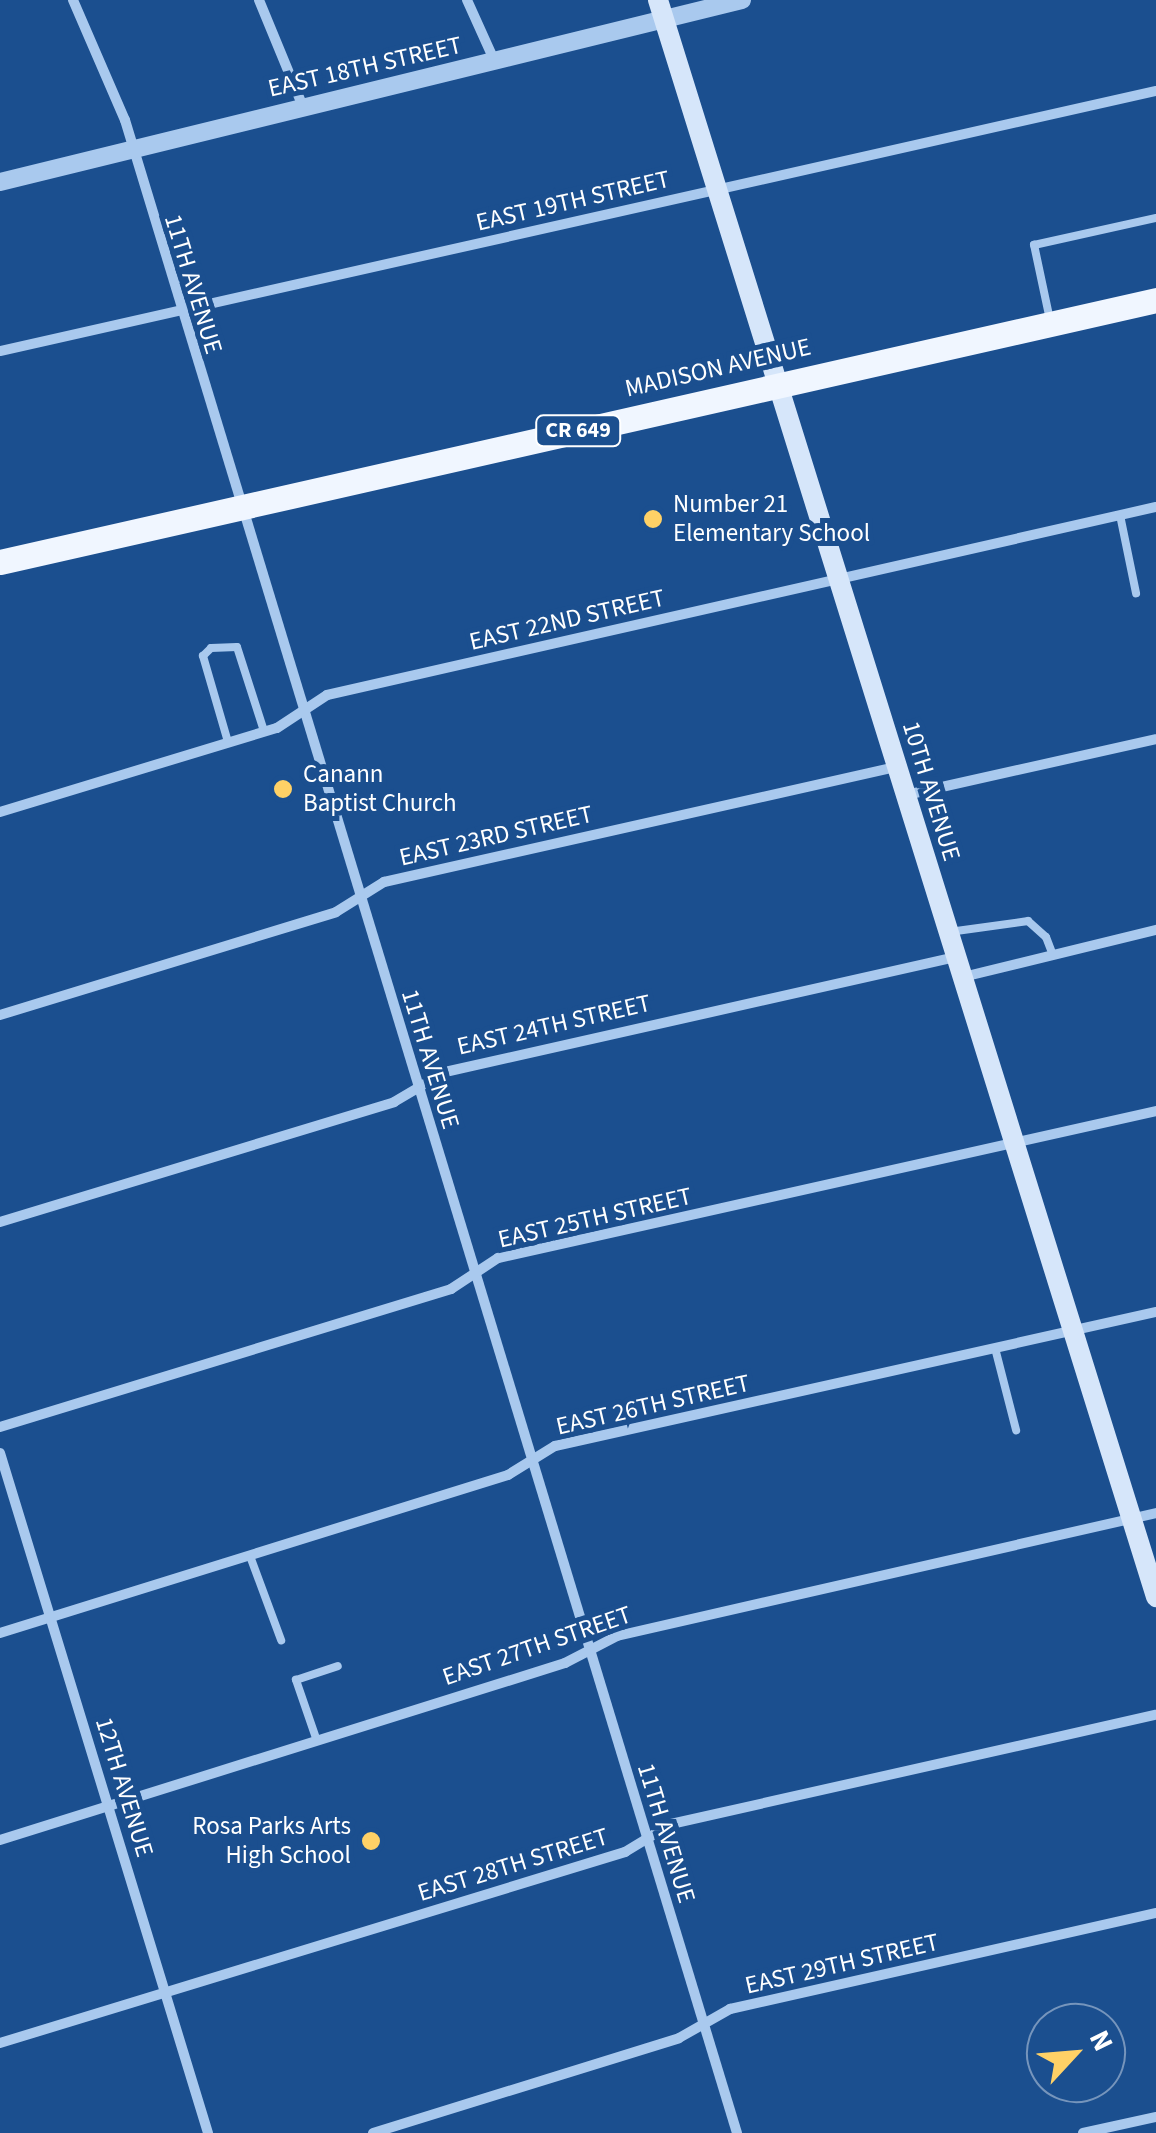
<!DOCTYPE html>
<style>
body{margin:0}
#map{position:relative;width:1156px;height:2133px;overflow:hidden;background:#1b4f8f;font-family:"Source Sans 3",sans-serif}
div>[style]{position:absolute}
.service>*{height:8px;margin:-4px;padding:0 4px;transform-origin:4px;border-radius:4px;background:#a9c9ee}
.minor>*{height:10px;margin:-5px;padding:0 5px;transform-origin:5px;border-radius:5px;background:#a9c9ee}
.tertiary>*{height:18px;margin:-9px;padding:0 9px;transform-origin:9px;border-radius:9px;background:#a9c9ee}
.secondary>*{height:20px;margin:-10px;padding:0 10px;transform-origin:10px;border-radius:10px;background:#d6e6fa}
.primary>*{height:25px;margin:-12.5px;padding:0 12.5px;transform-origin:12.5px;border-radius:12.5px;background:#f0f6ff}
.dots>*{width:28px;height:28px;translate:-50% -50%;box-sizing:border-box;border:5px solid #1b4f8f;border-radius:50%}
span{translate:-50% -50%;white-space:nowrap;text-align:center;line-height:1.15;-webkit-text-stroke:10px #1b4f8f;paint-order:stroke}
.shield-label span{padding:2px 8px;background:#1b4f8f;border:2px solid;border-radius:8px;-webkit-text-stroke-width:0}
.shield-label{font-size:22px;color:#fff;font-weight:700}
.street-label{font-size:25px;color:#fff}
.poi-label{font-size:25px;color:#fff}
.left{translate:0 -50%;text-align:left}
.right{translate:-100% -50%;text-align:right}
.north{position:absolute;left:1026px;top:2003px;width:100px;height:100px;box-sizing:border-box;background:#1b4f8f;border:2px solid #7695bc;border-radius:50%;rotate:64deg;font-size:28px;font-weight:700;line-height:40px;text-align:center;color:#fff}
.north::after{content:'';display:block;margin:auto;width:35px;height:45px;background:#ffd166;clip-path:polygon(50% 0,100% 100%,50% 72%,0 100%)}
</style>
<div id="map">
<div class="service">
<div style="left:1050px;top:320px;width:77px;rotate:-102deg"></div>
<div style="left:1034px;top:245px;width:125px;rotate:-12.5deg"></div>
<div style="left:1120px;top:515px;width:80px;rotate:78.4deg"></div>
<div style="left:228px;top:742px;width:90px;rotate:-106.2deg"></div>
<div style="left:203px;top:656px;width:11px;rotate:-45deg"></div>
<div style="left:211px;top:648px;width:26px;rotate:-2deg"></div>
<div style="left:237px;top:647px;width:88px;rotate:72.2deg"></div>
<div style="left:949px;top:932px;width:80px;rotate:-7.9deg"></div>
<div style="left:1028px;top:921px;width:24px;rotate:42deg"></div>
<div style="left:1046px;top:937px;width:19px;rotate:69deg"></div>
<div style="left:995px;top:1348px;width:85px;rotate:75.6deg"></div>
<div style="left:250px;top:1556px;width:90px;rotate:69.7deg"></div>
<div style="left:317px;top:1741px;width:65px;rotate:-109deg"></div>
<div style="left:296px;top:1680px;width:44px;rotate:-18.4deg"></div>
</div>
<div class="minor">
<div style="left:73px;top:0;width:131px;rotate:66.6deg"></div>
<div style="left:125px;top:120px;width:2104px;rotate:73.09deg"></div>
<div style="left:259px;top:0;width:116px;rotate:67.6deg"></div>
<div style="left:467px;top:0;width:68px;rotate:65.7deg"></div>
<div style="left:0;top:351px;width:1185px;rotate:-12.68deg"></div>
<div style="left:906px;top:795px;width:256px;rotate:-12.6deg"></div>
<div style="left:0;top:812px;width:289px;rotate:-16.9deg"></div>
<div style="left:277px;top:728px;width:60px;rotate:-33.4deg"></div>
<div style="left:327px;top:695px;width:850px;rotate:-12.78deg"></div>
<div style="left:963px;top:977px;width:199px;rotate:-13.7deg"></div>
<div style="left:0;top:1015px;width:351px;rotate:-17deg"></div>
<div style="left:336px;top:912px;width:57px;rotate:-32deg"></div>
<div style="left:384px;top:882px;width:525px;rotate:-12.66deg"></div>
<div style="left:0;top:1222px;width:412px;rotate:-16.9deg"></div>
<div style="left:394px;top:1102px;width:59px;rotate:-30.5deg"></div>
<div style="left:445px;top:1072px;width:524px;rotate:-12.68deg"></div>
<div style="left:0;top:1427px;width:472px;rotate:-17deg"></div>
<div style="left:451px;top:1289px;width:56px;rotate:-33.4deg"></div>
<div style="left:498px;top:1258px;width:674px;rotate:-12.59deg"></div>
<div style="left:0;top:1453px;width:711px;rotate:72.99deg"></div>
<div style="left:0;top:1633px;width:532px;rotate:-17.28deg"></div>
<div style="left:508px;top:1475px;width:55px;rotate:-31.7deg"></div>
<div style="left:555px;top:1446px;width:616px;rotate:-12.57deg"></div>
<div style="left:0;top:1840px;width:592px;rotate:-17.39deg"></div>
<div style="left:565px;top:1663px;width:59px;rotate:-27.4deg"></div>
<div style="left:617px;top:1636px;width:553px;rotate:-12.85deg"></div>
<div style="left:0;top:2043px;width:654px;rotate:-16.99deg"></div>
<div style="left:625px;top:1852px;width:54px;rotate:-31.3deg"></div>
<div style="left:671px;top:1824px;width:497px;rotate:-12.7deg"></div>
<div style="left:373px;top:2133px;width:320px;rotate:-17.2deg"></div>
<div style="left:679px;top:2038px;width:59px;rotate:-29.6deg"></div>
<div style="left:730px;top:2009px;width:437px;rotate:-12.7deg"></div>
<div style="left:1083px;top:2133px;width:75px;rotate:-12.4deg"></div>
</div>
<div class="tertiary">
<div style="left:0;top:182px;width:764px;rotate:-13.78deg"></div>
</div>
<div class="secondary">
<div style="left:658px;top:0;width:1673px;rotate:72.68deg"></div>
</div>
<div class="primary">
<div style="left:0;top:562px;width:1185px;rotate:-12.77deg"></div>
</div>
<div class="dots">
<div style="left:653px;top:519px;background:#ffd166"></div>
<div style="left:283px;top:789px;background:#ffd166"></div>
<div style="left:371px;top:1841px;background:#ffd166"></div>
</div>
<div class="shield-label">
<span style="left:578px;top:431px">CR 649</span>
</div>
<div class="street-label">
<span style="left:365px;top:67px;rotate:-13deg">EAST 18TH STREET</span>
<span style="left:573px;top:201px;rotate:-13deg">EAST 19TH STREET</span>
<span style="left:193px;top:284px;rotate:73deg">11TH AVENUE</span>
<span style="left:718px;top:368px;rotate:-13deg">MADISON AVENUE</span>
<span style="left:567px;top:620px;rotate:-13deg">EAST 22ND STREET</span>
<span style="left:931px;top:791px;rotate:73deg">10TH AVENUE</span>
<span style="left:496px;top:836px;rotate:-13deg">EAST 23RD STREET</span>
<span style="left:554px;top:1025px;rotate:-13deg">EAST 24TH STREET</span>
<span style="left:430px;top:1059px;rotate:73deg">11TH AVENUE</span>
<span style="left:595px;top:1218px;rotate:-13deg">EAST 25TH STREET</span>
<span style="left:653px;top:1405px;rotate:-13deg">EAST 26TH STREET</span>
<span style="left:537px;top:1646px;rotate:-19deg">EAST 27TH STREET</span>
<span style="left:124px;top:1787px;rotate:73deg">12TH AVENUE</span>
<span style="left:666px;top:1833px;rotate:73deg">11TH AVENUE</span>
<span style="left:513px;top:1865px;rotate:-17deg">EAST 28TH STREET</span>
<span style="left:842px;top:1964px;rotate:-13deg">EAST 29TH STREET</span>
</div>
<div class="poi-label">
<span class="left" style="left:673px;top:519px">Number 21<br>Elementary School</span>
<span class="left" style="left:303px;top:789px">Canann<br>Baptist Church</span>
<span class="right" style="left:351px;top:1841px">Rosa Parks Arts<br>High School</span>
</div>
<div class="north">N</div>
</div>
